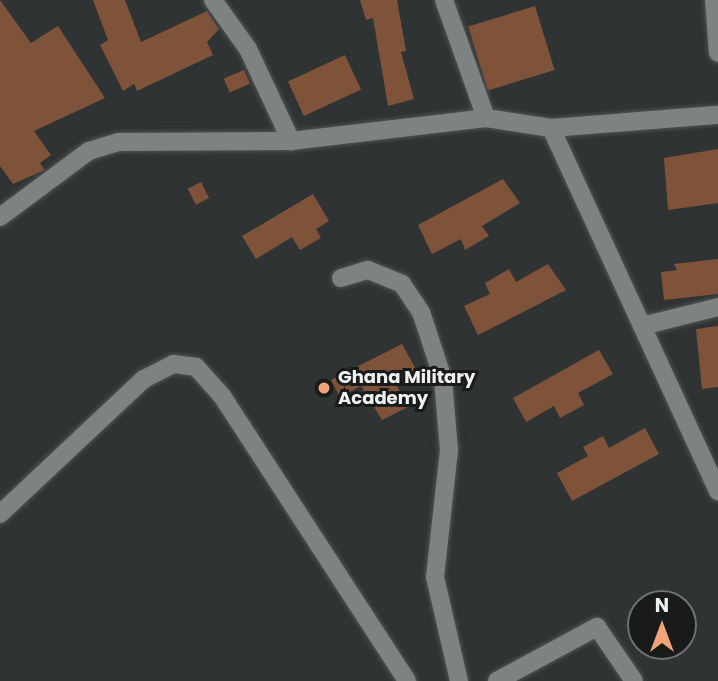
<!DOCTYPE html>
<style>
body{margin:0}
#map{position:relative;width:718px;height:681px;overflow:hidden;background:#303333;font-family:Poppins,sans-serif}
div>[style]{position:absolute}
.building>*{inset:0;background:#7f533a;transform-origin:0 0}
.roads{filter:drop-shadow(0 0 2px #505353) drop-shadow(0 0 2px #505353)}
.minor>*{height:18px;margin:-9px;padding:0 9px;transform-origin:9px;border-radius:9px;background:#7e8282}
.dots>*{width:19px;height:19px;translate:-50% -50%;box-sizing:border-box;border:4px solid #191b1b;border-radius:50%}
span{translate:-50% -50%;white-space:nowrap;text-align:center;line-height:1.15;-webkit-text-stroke:6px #191b1b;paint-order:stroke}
.poi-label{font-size:18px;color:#eef1f1;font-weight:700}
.left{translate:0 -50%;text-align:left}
.north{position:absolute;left:627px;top:590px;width:70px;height:70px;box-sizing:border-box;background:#191b1b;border:2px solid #6e7171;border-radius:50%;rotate:0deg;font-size:19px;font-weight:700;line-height:28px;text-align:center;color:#eef1f1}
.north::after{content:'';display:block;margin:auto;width:24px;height:32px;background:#efa377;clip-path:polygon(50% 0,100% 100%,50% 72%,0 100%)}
</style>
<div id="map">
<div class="building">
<div style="clip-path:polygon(0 0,31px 43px,58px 26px,105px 98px,34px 131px,51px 155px,40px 163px,45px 170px,13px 184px,0 166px)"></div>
<div style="clip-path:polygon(93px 0,125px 0,141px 42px,207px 11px,219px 29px,207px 42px,213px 55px,137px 91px,134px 84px,123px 91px,100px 45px,108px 40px)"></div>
<div style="clip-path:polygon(360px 0,397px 0,406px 51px,401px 52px,414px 99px,388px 106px,373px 18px,366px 20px)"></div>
<div style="left:535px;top:6px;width:67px;height:70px;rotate:73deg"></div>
<div style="left:345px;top:55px;width:38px;height:63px;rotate:65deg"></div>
<div style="left:244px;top:70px;width:15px;height:22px;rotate:67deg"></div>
<div style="clip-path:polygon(718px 149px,718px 203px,668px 210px,664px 158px)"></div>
<div style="clip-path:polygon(503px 179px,520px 203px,482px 226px,489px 236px,465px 250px,461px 239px,432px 254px,418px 225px)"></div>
<div style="left:201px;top:182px;width:18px;height:15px;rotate:63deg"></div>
<div style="clip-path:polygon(313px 194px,329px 221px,316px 229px,321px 238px,300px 250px,292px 237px,256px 259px,242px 236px)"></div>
<div style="clip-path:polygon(718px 259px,718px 294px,664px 300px,661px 272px,677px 270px,674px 264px)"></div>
<div style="clip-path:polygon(548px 264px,566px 290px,478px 335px,464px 306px,490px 294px,485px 283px,509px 269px,516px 282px)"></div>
<div style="clip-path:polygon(718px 326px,718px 387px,702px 389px,696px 329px)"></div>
<div style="clip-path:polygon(402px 344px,418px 373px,396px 384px,408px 407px,382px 420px,361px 386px,340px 397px,331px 380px)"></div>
<div style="clip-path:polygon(599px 350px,613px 374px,578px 393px,584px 405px,560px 418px,554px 406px,526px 422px,513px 398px)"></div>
<div style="clip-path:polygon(645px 428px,659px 454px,572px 501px,557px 473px,588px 456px,583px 447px,603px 436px,609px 448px)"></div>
</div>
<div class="roads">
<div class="minor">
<div style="left:213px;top:0;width:60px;rotate:54.5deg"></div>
<div style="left:248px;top:49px;width:102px;rotate:64.9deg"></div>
<div style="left:444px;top:0;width:125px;rotate:70.4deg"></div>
<div style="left:714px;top:0;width:53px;rotate:85.7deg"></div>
<div style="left:551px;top:128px;width:400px;rotate:65.3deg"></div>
<div style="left:0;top:217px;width:111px;rotate:-36.6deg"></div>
<div style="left:89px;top:151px;width:31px;rotate:-17deg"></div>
<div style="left:119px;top:142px;width:172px;rotate:-0.3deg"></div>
<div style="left:291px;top:141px;width:196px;rotate:-6.7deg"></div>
<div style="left:486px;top:118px;width:66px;rotate:8.7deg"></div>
<div style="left:551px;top:128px;width:168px;rotate:-4.5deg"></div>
<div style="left:341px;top:278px;width:28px;rotate:-17deg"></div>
<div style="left:368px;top:270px;width:37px;rotate:22deg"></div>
<div style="left:402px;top:284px;width:34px;rotate:56deg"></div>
<div style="left:421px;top:312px;width:71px;rotate:71.8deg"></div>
<div style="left:443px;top:379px;width:71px;rotate:85.2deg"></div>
<div style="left:449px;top:450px;width:128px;rotate:96.3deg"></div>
<div style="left:435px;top:577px;width:107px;rotate:77deg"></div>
<div style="left:642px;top:326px;width:78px;rotate:-14deg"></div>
<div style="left:0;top:514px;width:197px;rotate:-43.2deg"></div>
<div style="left:144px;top:379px;width:33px;rotate:-27deg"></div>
<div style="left:173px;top:364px;width:23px;rotate:7deg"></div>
<div style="left:196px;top:367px;width:39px;rotate:48deg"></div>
<div style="left:222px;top:396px;width:340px;rotate:57deg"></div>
<div style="left:497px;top:681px;width:114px;rotate:-28.4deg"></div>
<div style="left:597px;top:627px;width:65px;rotate:55.6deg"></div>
</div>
</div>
<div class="dots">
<div style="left:324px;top:388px;background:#efa377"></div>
</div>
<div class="poi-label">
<span class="left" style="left:338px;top:388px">Ghana Military<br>Academy</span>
</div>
<div class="north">N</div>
</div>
